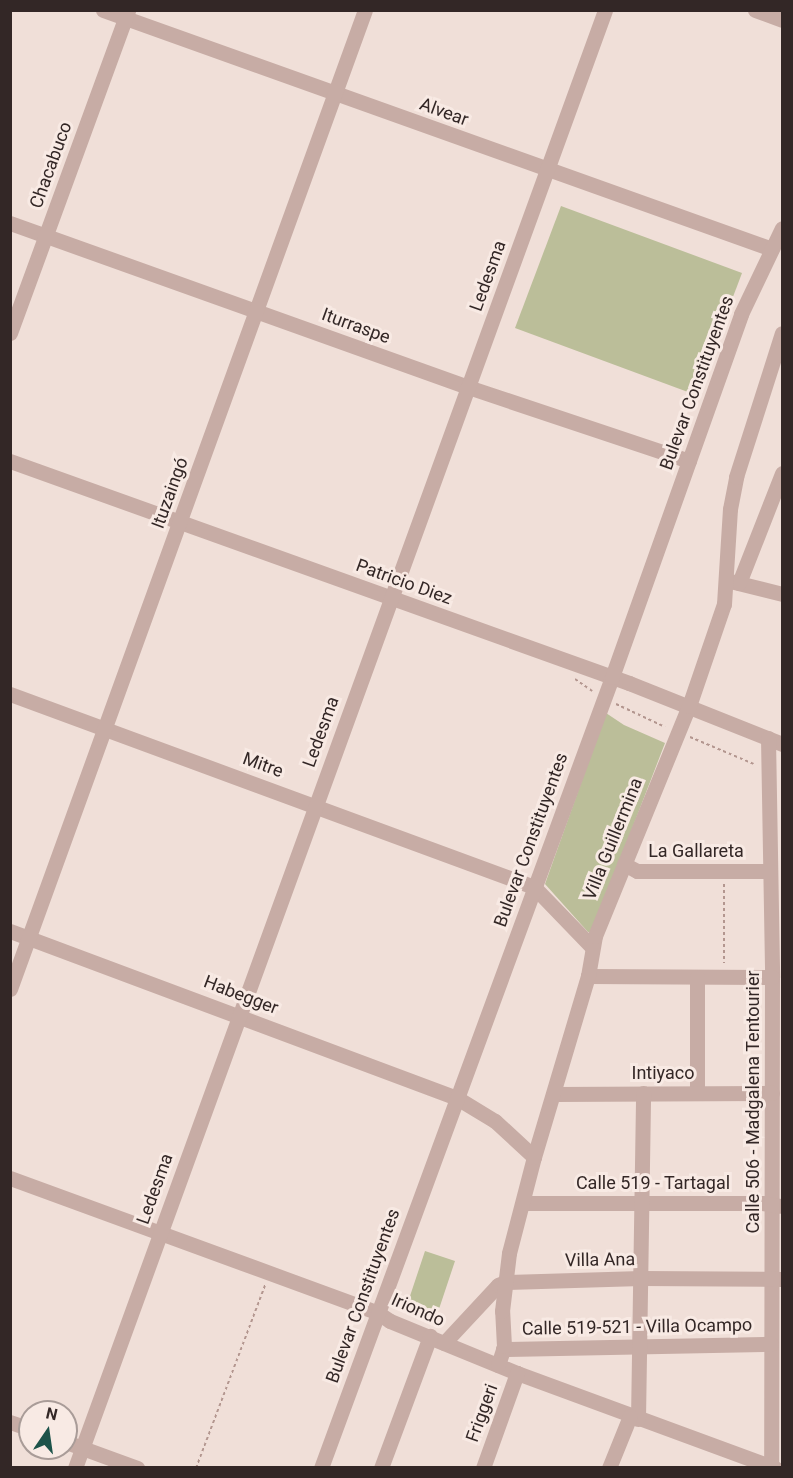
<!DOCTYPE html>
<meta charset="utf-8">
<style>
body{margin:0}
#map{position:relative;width:793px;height:1478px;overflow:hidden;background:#f0dfd8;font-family:Roboto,sans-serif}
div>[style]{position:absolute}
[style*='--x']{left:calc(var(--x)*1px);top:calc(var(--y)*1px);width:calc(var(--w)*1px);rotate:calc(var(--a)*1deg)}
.green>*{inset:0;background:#bbbe99}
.path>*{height:2px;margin-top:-1px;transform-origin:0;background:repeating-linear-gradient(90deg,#b3968f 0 3px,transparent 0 6px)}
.minor>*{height:15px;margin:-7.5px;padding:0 7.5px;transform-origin:7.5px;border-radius:7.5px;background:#c7aca5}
span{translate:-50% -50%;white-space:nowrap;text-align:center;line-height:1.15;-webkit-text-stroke:6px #f8eae4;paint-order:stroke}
.street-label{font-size:18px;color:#332726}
.frame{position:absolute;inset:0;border:12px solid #332726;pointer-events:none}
.north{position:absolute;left:18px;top:1400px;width:60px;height:60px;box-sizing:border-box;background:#f8eae4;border:2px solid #a99c98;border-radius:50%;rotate:13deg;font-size:16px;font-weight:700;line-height:24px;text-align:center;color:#332726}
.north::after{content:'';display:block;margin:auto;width:21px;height:27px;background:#1d534a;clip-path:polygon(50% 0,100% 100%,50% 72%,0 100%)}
</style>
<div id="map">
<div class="green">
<div style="clip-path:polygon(561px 206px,742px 273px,696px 395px,515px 328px)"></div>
<div style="clip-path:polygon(606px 713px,624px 725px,665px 743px,592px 933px,588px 932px,545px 884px)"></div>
<div style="clip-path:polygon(425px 1251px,455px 1261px,438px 1312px,408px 1302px)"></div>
</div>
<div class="path">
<div style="--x:575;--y:679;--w:21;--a:35"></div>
<div style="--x:616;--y:704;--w:54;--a:25.1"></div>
<div style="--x:690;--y:737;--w:69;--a:22.9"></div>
<div style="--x:724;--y:884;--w:79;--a:90"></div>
<div style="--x:196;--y:1468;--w:196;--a:-69.3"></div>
</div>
<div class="minor">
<div style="--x:103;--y:10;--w:710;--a:19.66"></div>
<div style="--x:755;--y:10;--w:29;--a:20"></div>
<div style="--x:10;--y:223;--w:486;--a:19.7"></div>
<div style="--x:468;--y:387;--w:233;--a:18.5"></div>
<div style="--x:10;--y:333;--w:344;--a:-69.9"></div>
<div style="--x:10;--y:461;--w:658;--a:19.73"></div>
<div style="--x:629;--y:683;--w:165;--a:21.7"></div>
<div style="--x:730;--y:581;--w:54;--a:14"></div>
<div style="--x:739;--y:583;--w:118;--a:-68.6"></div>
<div style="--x:10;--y:694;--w:558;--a:20.22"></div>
<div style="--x:534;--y:887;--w:83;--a:46"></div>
<div style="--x:768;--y:738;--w:239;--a:89"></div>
<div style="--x:772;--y:977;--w:489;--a:90.1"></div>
<div style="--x:624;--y:864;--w:15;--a:28"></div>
<div style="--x:637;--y:871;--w:133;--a:0"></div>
<div style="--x:10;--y:931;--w:477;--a:20.5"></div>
<div style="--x:457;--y:1098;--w:44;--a:31.2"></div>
<div style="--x:495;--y:1121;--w:53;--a:42.7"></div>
<div style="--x:588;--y:976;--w:184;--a:0.3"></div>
<div style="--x:697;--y:977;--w:116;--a:90"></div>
<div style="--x:10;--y:989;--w:1041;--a:-70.07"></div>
<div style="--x:554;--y:1094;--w:218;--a:-0.3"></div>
<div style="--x:10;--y:1178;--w:392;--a:20.1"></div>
<div style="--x:378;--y:1313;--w:14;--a:34"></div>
<div style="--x:390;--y:1321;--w:137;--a:22.3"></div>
<div style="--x:517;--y:1373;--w:275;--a:20.2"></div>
<div style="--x:523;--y:1203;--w:239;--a:0"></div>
<div style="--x:762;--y:1203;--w:18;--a:9"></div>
<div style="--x:444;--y:1343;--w:79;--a:-47"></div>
<div style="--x:498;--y:1285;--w:8;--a:-23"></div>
<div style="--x:505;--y:1282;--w:136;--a:-1.7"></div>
<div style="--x:641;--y:1278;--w:141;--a:0.4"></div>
<div style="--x:503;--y:1349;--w:268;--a:-1.1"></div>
<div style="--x:498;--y:1365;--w:20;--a:-72"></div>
<div style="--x:504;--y:1346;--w:35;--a:-93"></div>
<div style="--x:502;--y:1311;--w:58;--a:-83.1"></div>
<div style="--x:509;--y:1253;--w:99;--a:-75.4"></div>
<div style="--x:534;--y:1157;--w:189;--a:-73.4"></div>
<div style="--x:588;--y:976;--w:41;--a:-80.1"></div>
<div style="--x:595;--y:936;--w:248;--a:-67.8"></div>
<div style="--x:689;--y:706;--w:108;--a:-71.1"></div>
<div style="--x:724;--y:604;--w:95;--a:-86.4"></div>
<div style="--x:730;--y:509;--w:33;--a:-79"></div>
<div style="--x:736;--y:477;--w:151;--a:-72.3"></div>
<div style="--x:638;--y:1419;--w:326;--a:-89.1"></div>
<div style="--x:10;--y:1422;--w:21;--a:19"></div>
<div style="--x:66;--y:1442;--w:76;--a:20.1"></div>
<div style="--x:75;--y:1468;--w:1551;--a:-70.02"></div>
<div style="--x:321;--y:1468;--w:843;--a:-69.8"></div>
<div style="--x:612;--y:677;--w:385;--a:-70.4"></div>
<div style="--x:741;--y:314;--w:95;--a:-64.5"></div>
<div style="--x:381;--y:1468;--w:141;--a:-69.6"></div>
<div style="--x:483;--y:1468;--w:101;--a:-70.3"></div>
<div style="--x:609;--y:1468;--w:56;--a:-68"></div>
</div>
<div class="street-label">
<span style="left:444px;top:112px;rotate:20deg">Alvear</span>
<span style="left:51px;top:165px;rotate:-70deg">Chacabuco</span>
<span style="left:488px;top:276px;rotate:-70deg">Ledesma</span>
<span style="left:356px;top:326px;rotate:20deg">Iturraspe</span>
<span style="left:697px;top:383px;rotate:-70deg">Bulevar Constituyentes</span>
<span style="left:170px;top:493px;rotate:-70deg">Ituzaingó</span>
<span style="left:404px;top:582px;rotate:20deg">Patricio Diez</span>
<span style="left:321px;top:732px;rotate:-70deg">Ledesma</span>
<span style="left:263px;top:765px;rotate:20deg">Mitre</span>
<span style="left:613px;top:839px;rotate:-68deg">Villa Guillermina</span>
<span style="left:531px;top:840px;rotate:-70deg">Bulevar Constituyentes</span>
<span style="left:696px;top:851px">La Gallareta</span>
<span style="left:241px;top:995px;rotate:21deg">Habegger</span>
<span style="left:663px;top:1073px">Intiyaco</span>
<span style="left:753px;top:1102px;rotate:-90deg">Calle 506 - Madgalena Tentourier</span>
<span style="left:653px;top:1183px">Calle 519 - Tartagal</span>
<span style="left:155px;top:1189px;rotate:-70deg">Ledesma</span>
<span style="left:600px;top:1260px;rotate:-1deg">Villa Ana</span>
<span style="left:363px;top:1296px;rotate:-70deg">Bulevar Constituyentes</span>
<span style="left:418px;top:1310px;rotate:24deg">Iriondo</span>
<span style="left:637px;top:1327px;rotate:-1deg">Calle 519-521 - Villa Ocampo</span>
<span style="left:482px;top:1413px;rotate:-70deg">Friggeri</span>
</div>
<div class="frame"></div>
<div class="north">N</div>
</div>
